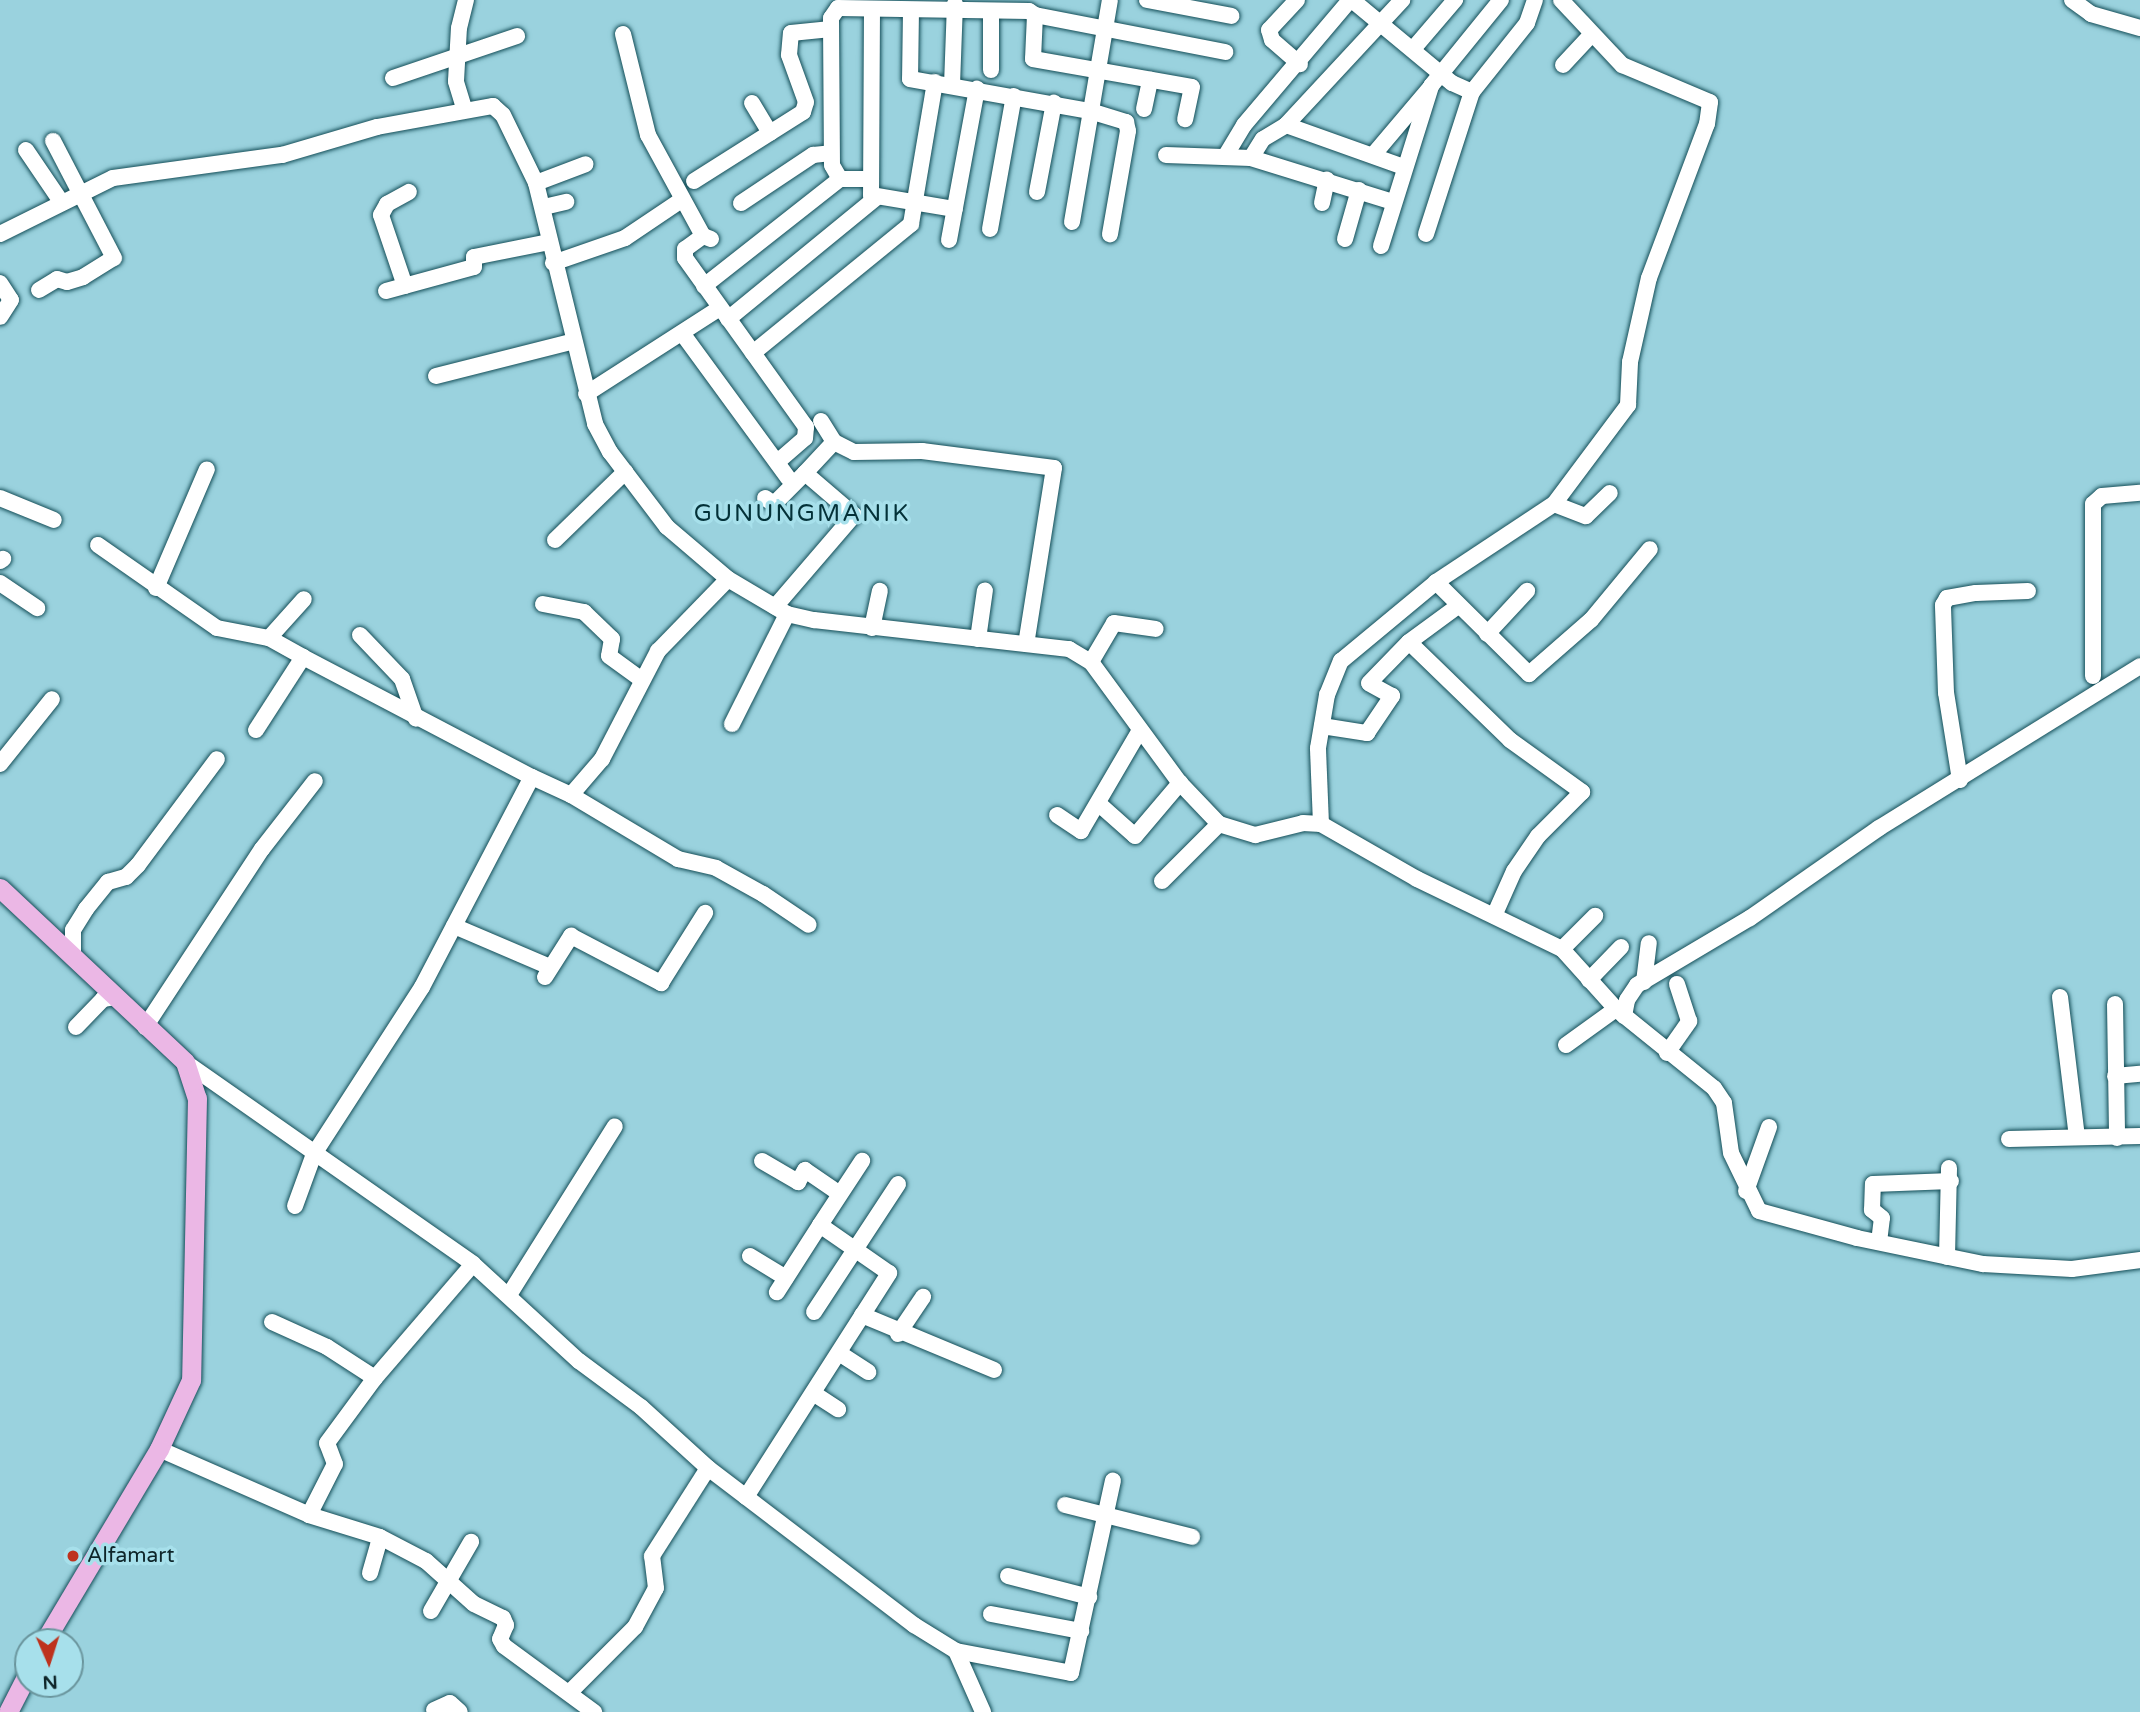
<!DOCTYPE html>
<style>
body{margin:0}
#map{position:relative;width:2140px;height:1712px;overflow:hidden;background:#9ad2de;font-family:"Varela Round",sans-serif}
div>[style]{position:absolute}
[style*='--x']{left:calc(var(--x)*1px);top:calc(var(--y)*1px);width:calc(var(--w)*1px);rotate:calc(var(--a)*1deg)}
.roads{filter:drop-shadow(0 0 2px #144e58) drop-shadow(0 0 2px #144e58)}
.minor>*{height:16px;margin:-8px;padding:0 8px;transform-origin:8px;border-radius:8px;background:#fff}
.major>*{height:19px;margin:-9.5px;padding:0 9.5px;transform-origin:9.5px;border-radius:9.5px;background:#ebb7e5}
.dots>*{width:19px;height:19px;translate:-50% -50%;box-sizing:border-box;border:4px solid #a7e0eb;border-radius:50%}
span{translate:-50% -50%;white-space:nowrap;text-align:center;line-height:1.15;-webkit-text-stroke:7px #a7e0eb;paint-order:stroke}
.poi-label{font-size:21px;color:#0e2529}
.left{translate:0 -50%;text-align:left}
.quarter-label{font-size:24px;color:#033138;letter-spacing:2px}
.north{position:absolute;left:14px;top:1628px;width:70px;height:70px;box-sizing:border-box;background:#a7e0eb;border:2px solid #6a959d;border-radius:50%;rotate:177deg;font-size:19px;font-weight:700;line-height:28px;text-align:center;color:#0e2529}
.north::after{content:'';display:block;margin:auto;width:24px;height:32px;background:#be321d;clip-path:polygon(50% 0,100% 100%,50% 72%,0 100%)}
</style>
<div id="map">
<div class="roads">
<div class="minor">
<div style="--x:1147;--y:0;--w:86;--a:10.7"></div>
<div style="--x:1297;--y:0;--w:41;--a:133"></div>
<div style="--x:1269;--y:30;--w:10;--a:73"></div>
<div style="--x:1272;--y:40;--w:37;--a:41"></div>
<div style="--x:1352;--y:0;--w:130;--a:39.7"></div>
<div style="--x:1452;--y:83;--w:22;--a:24"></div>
<div style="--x:1472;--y:92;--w:88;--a:-51.4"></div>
<div style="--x:1527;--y:23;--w:24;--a:-71"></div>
<div style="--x:2072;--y:0;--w:24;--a:36"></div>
<div style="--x:2091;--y:14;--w:51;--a:15.9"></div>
<div style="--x:872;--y:9;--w:186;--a:90.3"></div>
<div style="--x:871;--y:195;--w:85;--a:9.5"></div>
<div style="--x:911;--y:10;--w:69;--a:90.8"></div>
<div style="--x:910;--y:79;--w:183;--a:10.1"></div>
<div style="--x:1090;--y:111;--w:38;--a:17"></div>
<div style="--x:1126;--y:122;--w:9;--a:77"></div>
<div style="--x:1128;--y:131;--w:105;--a:99.9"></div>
<div style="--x:1035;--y:15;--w:194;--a:11"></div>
<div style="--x:623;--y:34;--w:104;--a:76.1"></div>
<div style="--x:648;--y:135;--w:115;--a:61.4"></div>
<div style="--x:1413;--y:49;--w:65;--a:-49.4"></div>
<div style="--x:1563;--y:65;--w:41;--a:-47"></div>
<div style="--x:991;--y:70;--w:59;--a:-90"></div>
<div style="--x:393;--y:78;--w:131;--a:-18.7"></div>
<div style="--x:952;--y:85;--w:81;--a:-87.9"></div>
<div style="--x:752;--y:103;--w:35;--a:59"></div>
<div style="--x:464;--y:108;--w:28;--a:-107"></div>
<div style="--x:456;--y:81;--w:53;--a:-86.8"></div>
<div style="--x:459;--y:28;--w:29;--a:-76"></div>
<div style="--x:1144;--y:109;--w:30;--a:-78"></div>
<div style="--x:1286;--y:125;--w:125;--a:19.6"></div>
<div style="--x:26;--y:150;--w:64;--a:55.8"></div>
<div style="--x:1374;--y:154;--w:85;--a:-49.8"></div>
<div style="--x:1166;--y:155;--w:85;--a:2"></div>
<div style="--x:1251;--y:158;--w:149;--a:17.2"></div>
<div style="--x:1226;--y:155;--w:35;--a:-59"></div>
<div style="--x:1244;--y:125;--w:164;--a:-49.7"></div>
<div style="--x:1251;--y:158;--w:22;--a:-58"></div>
<div style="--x:1263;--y:139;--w:27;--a:-31"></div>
<div style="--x:1286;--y:125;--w:171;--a:-47.1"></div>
<div style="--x:870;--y:179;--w:30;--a:180"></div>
<div style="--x:840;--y:179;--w:16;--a:-120"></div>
<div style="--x:832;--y:165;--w:147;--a:-90.4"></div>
<div style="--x:831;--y:18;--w:12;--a:-55"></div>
<div style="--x:838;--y:8;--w:191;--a:0.9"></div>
<div style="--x:1029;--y:11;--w:7;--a:34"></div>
<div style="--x:1035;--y:15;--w:44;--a:92.6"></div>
<div style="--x:1033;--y:59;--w:161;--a:10"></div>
<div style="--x:1192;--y:87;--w:33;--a:102"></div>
<div style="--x:694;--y:181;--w:129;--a:-32.3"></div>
<div style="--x:803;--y:112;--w:10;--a:-73"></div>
<div style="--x:806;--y:102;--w:50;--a:-109.9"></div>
<div style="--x:789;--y:55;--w:22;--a:-85"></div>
<div style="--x:791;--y:33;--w:40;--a:-5.7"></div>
<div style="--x:536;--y:183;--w:53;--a:-20.8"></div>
<div style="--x:1037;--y:192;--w:91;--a:-79.2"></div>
<div style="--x:741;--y:203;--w:87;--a:-33.7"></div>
<div style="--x:813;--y:155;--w:18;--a:-6"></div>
<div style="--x:1322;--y:203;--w:24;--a:-78"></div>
<div style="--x:544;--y:207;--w:23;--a:-13"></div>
<div style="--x:1072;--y:222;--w:225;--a:-80.3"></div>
<div style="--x:990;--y:229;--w:135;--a:-79.8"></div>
<div style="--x:0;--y:234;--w:126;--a:-26.4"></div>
<div style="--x:113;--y:178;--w:171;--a:-7.8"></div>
<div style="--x:282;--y:155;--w:99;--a:-16.4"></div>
<div style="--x:377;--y:127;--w:118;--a:-10.3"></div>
<div style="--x:493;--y:106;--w:13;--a:42"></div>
<div style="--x:503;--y:115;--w:76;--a:64.1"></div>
<div style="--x:536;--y:183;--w:248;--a:76.2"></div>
<div style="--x:595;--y:424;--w:32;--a:62"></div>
<div style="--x:610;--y:452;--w:94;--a:52.8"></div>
<div style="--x:667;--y:527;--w:80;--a:40.4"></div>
<div style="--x:728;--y:579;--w:69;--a:30.7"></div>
<div style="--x:787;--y:614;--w:28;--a:13"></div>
<div style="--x:814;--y:620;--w:257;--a:6.5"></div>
<div style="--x:1069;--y:649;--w:26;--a:31"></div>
<div style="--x:1091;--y:662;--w:150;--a:53.7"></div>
<div style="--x:1180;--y:783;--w:57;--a:46.4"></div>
<div style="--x:1219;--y:824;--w:38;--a:17"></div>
<div style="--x:1255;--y:835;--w:49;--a:-14"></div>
<div style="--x:1303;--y:823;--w:18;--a:3"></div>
<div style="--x:1321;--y:824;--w:111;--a:29.8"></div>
<div style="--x:1417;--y:879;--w:161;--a:25.8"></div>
<div style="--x:1562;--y:949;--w:81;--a:48"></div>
<div style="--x:1616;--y:1009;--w:126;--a:38.9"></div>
<div style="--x:1714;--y:1088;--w:18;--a:56"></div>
<div style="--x:1724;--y:1103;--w:50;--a:82"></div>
<div style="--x:1731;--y:1153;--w:64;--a:64.2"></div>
<div style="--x:1759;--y:1211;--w:102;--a:15.4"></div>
<div style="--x:1857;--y:1238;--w:129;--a:11.7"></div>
<div style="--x:1983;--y:1264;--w:89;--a:3.2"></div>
<div style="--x:2072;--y:1269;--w:69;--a:-7.5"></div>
<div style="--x:1426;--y:234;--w:149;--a:-72.1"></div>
<div style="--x:711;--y:239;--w:9;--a:-159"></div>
<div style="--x:703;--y:236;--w:22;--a:144"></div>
<div style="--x:685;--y:249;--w:9;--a:90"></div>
<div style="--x:685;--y:258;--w:208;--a:54.4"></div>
<div style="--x:806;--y:427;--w:11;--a:95"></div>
<div style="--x:805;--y:438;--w:37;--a:139"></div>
<div style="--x:1345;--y:239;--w:51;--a:-74.1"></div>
<div style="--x:949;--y:240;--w:154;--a:-79.5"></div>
<div style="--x:1381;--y:246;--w:168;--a:-72.6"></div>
<div style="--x:1431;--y:86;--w:111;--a:-50.9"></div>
<div style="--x:553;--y:263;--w:76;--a:-19.1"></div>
<div style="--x:625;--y:238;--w:66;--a:-33.9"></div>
<div style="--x:0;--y:283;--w:20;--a:57"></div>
<div style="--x:11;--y:300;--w:20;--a:123"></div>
<div style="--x:405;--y:286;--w:75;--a:-108.7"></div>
<div style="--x:381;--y:215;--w:13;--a:-61"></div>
<div style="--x:387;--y:204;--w:25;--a:-29"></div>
<div style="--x:704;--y:286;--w:173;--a:-38.2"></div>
<div style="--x:39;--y:290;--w:21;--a:-31"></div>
<div style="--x:57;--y:279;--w:10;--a:17"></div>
<div style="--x:67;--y:282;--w:17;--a:-17"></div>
<div style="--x:83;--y:277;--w:36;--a:-32"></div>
<div style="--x:114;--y:258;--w:132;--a:-117.5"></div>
<div style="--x:386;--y:291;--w:91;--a:-15.3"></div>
<div style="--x:474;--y:267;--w:10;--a:-90"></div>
<div style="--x:474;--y:257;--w:76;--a:-11.3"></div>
<div style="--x:728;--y:319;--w:191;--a:-39.3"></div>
<div style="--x:682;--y:333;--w:180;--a:53.8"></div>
<div style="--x:753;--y:353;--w:204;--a:-39.2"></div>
<div style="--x:911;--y:224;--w:144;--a:-80.4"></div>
<div style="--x:436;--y:376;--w:142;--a:-14.2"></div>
<div style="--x:586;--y:394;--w:159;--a:-32.7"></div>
<div style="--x:821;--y:421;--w:25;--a:58"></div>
<div style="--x:834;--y:442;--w:22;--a:27"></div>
<div style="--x:854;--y:452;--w:68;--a:-0.8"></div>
<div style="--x:922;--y:451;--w:133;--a:7.3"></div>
<div style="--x:1054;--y:468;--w:178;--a:99"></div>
<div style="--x:805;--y:473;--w:42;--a:-46.9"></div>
<div style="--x:0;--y:498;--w:58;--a:22.2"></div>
<div style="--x:765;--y:498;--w:11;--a:34"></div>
<div style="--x:774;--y:504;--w:44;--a:-45"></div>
<div style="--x:805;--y:473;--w:65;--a:40.6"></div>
<div style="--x:854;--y:515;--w:121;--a:130.7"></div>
<div style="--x:1554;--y:504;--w:34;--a:21"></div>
<div style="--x:1586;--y:516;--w:33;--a:-44"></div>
<div style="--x:555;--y:540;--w:98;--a:-44.2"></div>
<div style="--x:98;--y:545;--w:145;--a:34.9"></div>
<div style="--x:217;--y:628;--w:53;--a:10.9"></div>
<div style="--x:269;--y:638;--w:39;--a:29"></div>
<div style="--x:0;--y:561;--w:4;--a:-34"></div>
<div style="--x:1436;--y:582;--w:131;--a:44.7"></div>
<div style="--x:1529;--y:674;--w:82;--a:-41.1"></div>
<div style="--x:1591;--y:620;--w:92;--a:-50.3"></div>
<div style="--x:0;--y:583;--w:45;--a:34"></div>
<div style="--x:156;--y:588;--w:129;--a:-66.8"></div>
<div style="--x:543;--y:604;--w:42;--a:11"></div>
<div style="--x:584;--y:612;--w:39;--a:44"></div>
<div style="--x:612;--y:639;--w:17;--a:100"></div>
<div style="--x:609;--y:656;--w:41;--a:36"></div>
<div style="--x:872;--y:628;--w:38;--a:-78"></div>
<div style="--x:1487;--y:634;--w:59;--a:-47.1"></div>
<div style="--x:360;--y:635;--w:61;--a:46.3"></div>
<div style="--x:402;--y:679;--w:42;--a:70.7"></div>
<div style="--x:269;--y:638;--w:52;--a:-48.1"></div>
<div style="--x:978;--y:639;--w:49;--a:-81.9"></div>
<div style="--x:1409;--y:642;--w:141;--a:44.1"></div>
<div style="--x:1510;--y:740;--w:89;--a:35.8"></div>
<div style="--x:1582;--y:792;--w:62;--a:135"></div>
<div style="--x:1538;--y:836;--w:42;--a:124.4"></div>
<div style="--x:1514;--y:871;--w:49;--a:114"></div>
<div style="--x:1091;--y:662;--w:45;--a:-59.5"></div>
<div style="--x:1114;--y:623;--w:42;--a:8.1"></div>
<div style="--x:2093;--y:676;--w:172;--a:-90"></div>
<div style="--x:2093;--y:504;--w:12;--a:-42"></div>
<div style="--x:2102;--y:496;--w:38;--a:-5"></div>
<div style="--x:732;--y:724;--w:123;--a:-63.4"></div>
<div style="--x:1322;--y:726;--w:46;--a:8.8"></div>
<div style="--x:1367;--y:733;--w:45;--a:-56"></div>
<div style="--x:1392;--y:696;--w:26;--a:-151"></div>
<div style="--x:1369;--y:683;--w:57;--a:-45.7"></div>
<div style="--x:1409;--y:642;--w:61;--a:-36.3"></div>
<div style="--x:256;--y:730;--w:87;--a:-57.2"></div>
<div style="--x:303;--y:657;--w:259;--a:27.7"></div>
<div style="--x:0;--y:764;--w:83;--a:-51.3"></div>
<div style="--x:1960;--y:780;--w:88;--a:-99.1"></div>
<div style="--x:1946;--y:693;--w:88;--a:-92"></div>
<div style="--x:1943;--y:605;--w:8;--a:-60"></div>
<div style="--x:1947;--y:598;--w:29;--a:-10"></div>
<div style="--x:1976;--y:593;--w:52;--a:-2.2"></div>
<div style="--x:571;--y:795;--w:125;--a:30.9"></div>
<div style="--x:678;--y:859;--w:39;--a:13"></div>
<div style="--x:716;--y:868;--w:54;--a:29"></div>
<div style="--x:763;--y:894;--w:55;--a:34"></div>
<div style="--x:1099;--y:804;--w:48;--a:41.6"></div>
<div style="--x:1135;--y:836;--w:70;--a:-49.7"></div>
<div style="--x:1057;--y:815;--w:29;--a:34"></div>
<div style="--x:1081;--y:831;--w:117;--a:-59.7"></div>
<div style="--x:1321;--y:824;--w:76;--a:-92.3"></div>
<div style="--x:1318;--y:748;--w:54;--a:-80.4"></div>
<div style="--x:1327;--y:695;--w:37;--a:-68"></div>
<div style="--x:1341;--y:661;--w:124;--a:-39.7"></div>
<div style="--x:1436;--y:582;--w:141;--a:-33.5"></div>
<div style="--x:1554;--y:504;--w:124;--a:-53.2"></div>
<div style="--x:1628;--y:405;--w:43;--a:-87.3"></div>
<div style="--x:1630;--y:362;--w:86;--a:-77.3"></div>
<div style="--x:1649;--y:278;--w:165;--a:-69.4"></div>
<div style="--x:1707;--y:124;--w:22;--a:-82"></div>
<div style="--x:1710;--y:102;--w:95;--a:-157.2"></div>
<div style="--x:1622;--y:65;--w:89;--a:-133.2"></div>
<div style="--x:1162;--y:881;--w:81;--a:-45"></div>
<div style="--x:454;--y:926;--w:104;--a:23.1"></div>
<div style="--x:1562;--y:949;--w:47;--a:-45"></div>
<div style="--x:73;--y:957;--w:27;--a:-90"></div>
<div style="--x:73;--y:930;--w:25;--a:-58"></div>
<div style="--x:86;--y:909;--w:35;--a:-51"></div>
<div style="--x:108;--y:882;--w:19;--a:-16"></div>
<div style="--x:126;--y:877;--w:17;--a:-45"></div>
<div style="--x:138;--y:865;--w:132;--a:-53.3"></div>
<div style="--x:545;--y:977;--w:49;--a:-57.6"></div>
<div style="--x:571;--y:936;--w:102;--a:27.6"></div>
<div style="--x:661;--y:983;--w:83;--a:-57.8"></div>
<div style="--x:1589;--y:980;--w:46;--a:-45.9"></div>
<div style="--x:1644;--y:982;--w:39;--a:-83"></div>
<div style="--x:2060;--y:997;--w:141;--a:83.1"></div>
<div style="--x:2115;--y:1004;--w:134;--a:89.1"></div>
<div style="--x:1624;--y:1016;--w:16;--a:-79"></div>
<div style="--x:1627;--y:1000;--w:18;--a:-56"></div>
<div style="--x:1637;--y:985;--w:131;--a:-30.7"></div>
<div style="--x:1750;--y:918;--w:157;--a:-34.9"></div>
<div style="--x:1879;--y:828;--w:307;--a:-31.8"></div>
<div style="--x:76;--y:1027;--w:39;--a:-46"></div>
<div style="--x:103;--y:999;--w:13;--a:-9"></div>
<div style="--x:145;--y:1027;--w:213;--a:-56.7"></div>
<div style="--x:262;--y:849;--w:86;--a:-52.1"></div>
<div style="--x:1566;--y:1045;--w:62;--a:-35.8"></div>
<div style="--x:1667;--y:1053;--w:39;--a:-55"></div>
<div style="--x:1689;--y:1021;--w:39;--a:-108"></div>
<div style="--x:185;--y:1062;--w:352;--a:35"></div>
<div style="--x:473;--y:1264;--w:144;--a:42.5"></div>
<div style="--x:579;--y:1361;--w:77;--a:36.6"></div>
<div style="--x:641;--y:1407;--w:91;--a:42.3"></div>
<div style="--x:708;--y:1468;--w:259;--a:37.3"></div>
<div style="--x:914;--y:1625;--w:49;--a:31.8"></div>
<div style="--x:956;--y:1651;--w:67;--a:66.1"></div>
<div style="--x:2115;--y:1076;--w:25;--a:-5"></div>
<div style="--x:2009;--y:1139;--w:131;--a:-1.3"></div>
<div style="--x:762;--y:1161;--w:42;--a:30.3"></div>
<div style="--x:798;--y:1182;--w:14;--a:-60"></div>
<div style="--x:805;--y:1170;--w:42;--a:34.4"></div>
<div style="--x:1746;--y:1191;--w:68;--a:-70.2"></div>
<div style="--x:295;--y:1206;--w:55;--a:-69.9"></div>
<div style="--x:314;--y:1154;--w:199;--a:-57.1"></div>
<div style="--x:422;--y:987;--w:237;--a:-62.4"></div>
<div style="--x:532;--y:777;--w:43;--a:24.8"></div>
<div style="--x:571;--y:795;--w:48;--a:-49.3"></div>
<div style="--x:602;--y:759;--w:122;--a:-62.6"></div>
<div style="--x:658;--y:651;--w:100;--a:-45.8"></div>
<div style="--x:820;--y:1225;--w:77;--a:-56.7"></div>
<div style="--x:1879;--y:1242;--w:24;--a:-83"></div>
<div style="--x:1882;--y:1218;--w:13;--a:-141"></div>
<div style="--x:1872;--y:1210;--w:26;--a:-88"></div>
<div style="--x:1873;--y:1184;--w:78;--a:-2.2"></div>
<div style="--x:750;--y:1256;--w:42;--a:31.4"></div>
<div style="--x:1947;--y:1257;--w:89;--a:-88.7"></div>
<div style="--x:509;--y:1295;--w:199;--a:-57.9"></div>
<div style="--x:814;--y:1312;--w:153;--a:-56.7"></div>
<div style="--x:862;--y:1315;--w:143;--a:22.6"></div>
<div style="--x:272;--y:1322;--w:60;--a:24.4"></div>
<div style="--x:327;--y:1347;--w:57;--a:32.9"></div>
<div style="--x:898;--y:1334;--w:45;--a:-56"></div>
<div style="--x:839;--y:1353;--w:35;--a:33"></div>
<div style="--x:813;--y:1393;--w:30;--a:33"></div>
<div style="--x:159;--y:1449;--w:164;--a:23.7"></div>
<div style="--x:309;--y:1515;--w:74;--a:17.2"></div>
<div style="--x:380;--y:1537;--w:52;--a:27.6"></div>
<div style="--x:426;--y:1561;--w:64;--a:41.9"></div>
<div style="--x:474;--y:1604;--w:32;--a:26"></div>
<div style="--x:503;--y:1618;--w:8;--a:67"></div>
<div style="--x:506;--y:1625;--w:15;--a:113"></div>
<div style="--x:500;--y:1639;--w:8;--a:60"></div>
<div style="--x:504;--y:1646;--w:112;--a:36.3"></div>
<div style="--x:746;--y:1497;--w:266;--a:-57.4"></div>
<div style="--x:889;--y:1273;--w:84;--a:-145.2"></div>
<div style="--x:820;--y:1225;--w:80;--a:122.7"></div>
<div style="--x:1065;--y:1505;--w:131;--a:14.1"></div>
<div style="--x:309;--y:1515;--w:57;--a:-63"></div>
<div style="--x:335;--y:1464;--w:22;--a:-111"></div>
<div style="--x:327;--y:1443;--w:81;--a:-53.6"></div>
<div style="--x:375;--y:1378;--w:150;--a:-49.3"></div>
<div style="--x:370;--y:1573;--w:37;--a:-74"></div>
<div style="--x:1008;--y:1576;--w:84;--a:14.5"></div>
<div style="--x:431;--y:1611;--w:80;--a:-59.9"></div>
<div style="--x:991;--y:1614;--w:92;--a:10.7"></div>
<div style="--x:956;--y:1651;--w:117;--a:10.8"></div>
<div style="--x:1071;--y:1673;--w:197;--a:-77.7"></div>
<div style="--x:570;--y:1692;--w:92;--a:-45"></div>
<div style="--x:635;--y:1627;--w:44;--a:-61.7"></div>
<div style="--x:656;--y:1588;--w:32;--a:-97"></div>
<div style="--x:652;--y:1556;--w:104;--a:-57.5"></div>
<div style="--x:434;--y:1710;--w:17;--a:-24"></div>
<div style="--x:450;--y:1703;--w:13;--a:42"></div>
</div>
<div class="major">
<div style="--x:0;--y:888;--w:254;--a:43.2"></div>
<div style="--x:185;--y:1062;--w:38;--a:72"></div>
<div style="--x:197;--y:1098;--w:282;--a:91.2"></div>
<div style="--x:191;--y:1380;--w:76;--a:114.9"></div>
<div style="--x:159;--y:1449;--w:225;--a:120.8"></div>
<div style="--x:8;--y:1712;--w:44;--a:-62.9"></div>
</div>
</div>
<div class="dots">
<div style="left:73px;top:1556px;background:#be321d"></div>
</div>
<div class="poi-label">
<span class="left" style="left:87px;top:1556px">Alfamart</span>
</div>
<div class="quarter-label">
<span style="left:802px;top:514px">GUNUNGMANIK</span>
</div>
<div class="north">N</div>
</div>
